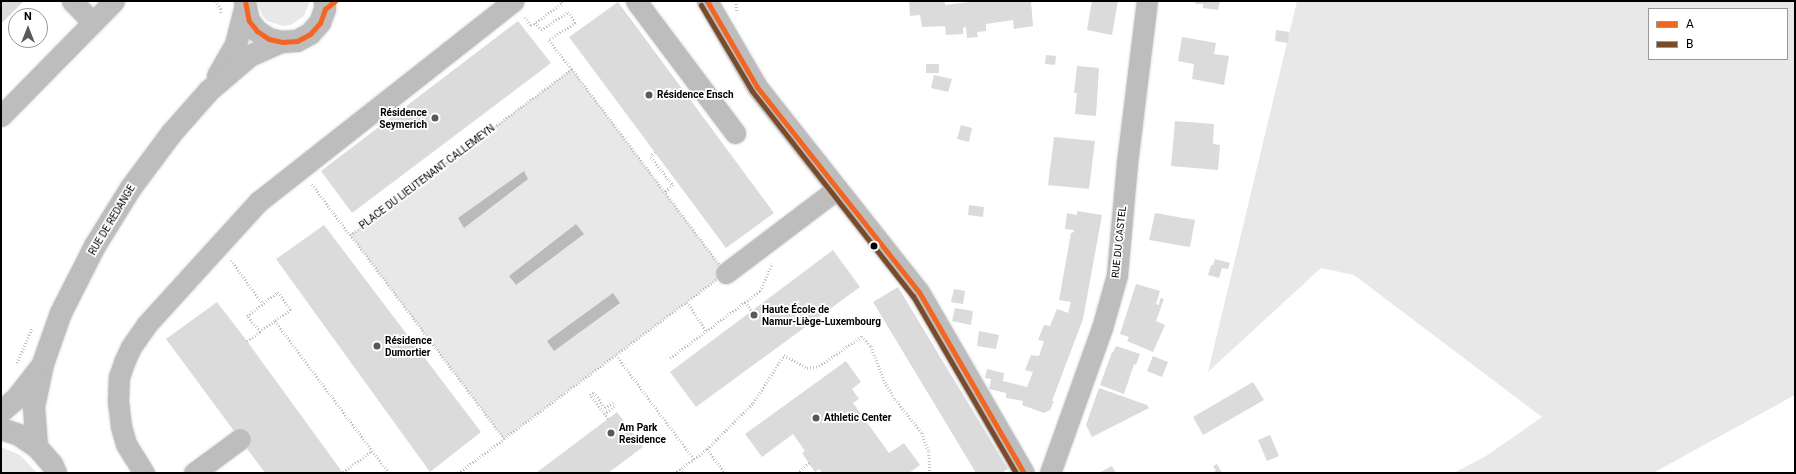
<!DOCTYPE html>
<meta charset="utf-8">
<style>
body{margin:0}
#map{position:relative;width:1796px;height:474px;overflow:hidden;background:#fff;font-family:Roboto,sans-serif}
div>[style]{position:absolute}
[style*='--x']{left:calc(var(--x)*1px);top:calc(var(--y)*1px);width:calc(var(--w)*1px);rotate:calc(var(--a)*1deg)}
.green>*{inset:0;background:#e8e8e8}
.water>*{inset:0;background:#bababa}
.building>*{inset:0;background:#dbdbdb}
.path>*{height:2.5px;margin-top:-1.25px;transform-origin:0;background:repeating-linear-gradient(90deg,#c2c2c2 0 1px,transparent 0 3px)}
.roads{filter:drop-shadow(0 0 1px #dbdbdb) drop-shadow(0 0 1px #dbdbdb)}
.minor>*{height:21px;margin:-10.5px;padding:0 10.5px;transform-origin:10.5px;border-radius:10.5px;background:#bdbdbd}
.major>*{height:22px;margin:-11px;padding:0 11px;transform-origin:11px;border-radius:11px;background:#bdbdbd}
.bus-1>*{height:5px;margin:-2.5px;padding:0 2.5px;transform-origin:2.5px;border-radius:2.5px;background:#f26522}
.bus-2>*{height:5px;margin:-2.5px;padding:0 2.5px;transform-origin:2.5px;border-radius:2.5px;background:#7a4b2a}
.dots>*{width:11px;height:11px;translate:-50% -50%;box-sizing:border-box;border:2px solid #fff;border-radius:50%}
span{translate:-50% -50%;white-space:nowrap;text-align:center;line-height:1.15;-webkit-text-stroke:3.5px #fff;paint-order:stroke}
.poi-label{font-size:10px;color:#000;font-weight:700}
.left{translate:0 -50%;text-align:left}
.right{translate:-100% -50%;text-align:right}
.street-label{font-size:10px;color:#000}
.frame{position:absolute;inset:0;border:2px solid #000;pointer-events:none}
.legend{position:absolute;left:1648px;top:8px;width:140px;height:52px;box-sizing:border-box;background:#fff;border:1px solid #999;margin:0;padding:5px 7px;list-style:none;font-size:12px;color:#000}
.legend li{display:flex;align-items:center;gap:8px;height:20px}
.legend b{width:20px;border:1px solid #999}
.north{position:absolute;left:8px;top:8px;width:40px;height:40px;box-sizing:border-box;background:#fff;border:1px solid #999;border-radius:50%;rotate:0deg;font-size:11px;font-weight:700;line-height:16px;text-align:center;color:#000}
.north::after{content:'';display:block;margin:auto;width:14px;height:18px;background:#595959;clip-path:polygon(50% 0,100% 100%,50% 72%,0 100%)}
</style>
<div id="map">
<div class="green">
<div style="clip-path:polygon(257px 1px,310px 1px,304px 16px,291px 25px,283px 26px,267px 21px,262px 15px)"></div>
<div style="clip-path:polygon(evenodd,1297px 1px,1795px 1px,1795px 395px,1653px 473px,1454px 473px,1486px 456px,1542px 417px,1354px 275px,1321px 268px,1208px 372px,1297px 1px,1649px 9px,1787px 9px,1787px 59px,1649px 59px,1649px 9px)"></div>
<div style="clip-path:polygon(572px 69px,726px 273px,504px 439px,350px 235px)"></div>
<div style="clip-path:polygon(1px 447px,20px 455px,37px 473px,1px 473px)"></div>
</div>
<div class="water">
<div style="clip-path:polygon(524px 171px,528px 179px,464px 228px,458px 218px)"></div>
<div style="clip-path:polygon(576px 224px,584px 234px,516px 285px,509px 276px)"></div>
<div style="clip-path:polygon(613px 293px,620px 303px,554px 351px,547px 341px)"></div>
</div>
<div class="building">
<div style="clip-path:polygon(1px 1px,24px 1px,1px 24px)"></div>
<div style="clip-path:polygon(909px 1px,945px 1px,945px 5px,978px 1px,1031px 1px,1033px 26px,1014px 29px,1013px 20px,986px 24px,986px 31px,977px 32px,978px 37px,967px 38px,966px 27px,963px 28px,963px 34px,946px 35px,945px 26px,922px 27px,920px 15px,910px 16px)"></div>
<div style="clip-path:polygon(1092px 1px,1118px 1px,1112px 35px,1087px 30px)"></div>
<div style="clip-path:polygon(1196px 1px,1220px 1px,1218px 10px,1203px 8px,1203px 4px,1195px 4px)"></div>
<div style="clip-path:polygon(618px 2px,774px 213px,726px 248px,569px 37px)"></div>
<div style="clip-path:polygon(518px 21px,551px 63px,352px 213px,321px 171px)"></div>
<div style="clip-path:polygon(1276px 30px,1289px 32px,1288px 43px,1275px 41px)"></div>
<div style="clip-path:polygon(1182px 37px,1216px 43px,1214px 54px,1229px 56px,1224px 85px,1192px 79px,1194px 64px,1178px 61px)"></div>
<div style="clip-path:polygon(1046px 55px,1056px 56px,1055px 65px,1045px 64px)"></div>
<div style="clip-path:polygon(926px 64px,939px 64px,939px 73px,926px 73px)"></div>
<div style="clip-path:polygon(1077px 66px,1099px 68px,1096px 116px,1075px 114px,1077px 93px,1074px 93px)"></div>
<div style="clip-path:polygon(934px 75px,952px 79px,948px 92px,931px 88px)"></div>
<div style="clip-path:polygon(1175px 121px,1214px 124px,1213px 144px,1220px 145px,1218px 170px,1171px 166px)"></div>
<div style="clip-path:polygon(961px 125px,972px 128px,969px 142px,957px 139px)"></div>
<div style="clip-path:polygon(1054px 137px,1095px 141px,1089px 189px,1048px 185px)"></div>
<div style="clip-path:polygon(969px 205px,984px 207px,983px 217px,968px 215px)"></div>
<div style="clip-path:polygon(1077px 211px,1102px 215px,1083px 319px,1052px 401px,1054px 401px,1050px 410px,1044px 413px,1022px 405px,1023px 401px,1006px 398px,1006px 393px,989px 389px,991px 379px,985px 378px,987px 369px,1004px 373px,1003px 381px,1027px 387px,1033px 372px,1025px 370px,1031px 355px,1039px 356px,1044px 341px,1038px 340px,1044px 325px,1050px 326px,1057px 309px,1068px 313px,1071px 302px,1059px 300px,1071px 233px,1074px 232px,1074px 230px,1065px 229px,1067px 213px,1077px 215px)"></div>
<div style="clip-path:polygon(1155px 213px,1195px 220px,1190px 247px,1149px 240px)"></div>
<div style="clip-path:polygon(324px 225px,481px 432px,430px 472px,276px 259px)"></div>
<div style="clip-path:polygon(833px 250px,860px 287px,696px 407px,670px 372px)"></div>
<div style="clip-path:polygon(1215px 259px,1230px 263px,1228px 269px,1222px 268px,1219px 278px,1208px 275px,1211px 265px,1213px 265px)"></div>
<div style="clip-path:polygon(1136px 284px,1160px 291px,1156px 304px,1159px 305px,1160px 298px,1164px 299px,1156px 321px,1165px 325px,1153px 352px,1127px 341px,1129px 337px,1120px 334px)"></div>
<div style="clip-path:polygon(898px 287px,1008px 469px,1004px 471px,1005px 473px,976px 473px,873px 302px)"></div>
<div style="clip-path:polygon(954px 289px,965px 291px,963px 304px,951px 302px)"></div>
<div style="clip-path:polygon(217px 302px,247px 341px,343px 473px,265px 473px,166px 339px)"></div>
<div style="clip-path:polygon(955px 308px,973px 311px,971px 325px,952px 321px)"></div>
<div style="clip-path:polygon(979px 331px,999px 335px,996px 349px,977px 346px)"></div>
<div style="clip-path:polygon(1116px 346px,1140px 354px,1136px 365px,1134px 364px,1124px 394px,1100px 385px,1112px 352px,1113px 352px)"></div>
<div style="clip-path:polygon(1153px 356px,1168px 362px,1162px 377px,1147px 371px)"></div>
<div style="clip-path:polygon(846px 361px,861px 382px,852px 389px,859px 399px,853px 403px,889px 453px,904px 443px,920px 465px,909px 473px,822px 473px,819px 469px,815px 472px,802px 453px,805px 451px,793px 434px,762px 457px,745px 434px)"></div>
<div style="clip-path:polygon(1253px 382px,1264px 400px,1203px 435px,1193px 417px)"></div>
<div style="clip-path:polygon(1099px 388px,1147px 405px,1149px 408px,1092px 437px,1086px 425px)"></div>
<div style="clip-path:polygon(617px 412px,643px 447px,608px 473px,536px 473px)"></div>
<div style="clip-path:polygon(1270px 435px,1279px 456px,1267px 461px,1258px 440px)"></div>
<div style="clip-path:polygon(1217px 464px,1222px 473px,1211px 473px,1216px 471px,1213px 466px)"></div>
<div style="clip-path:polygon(1112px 466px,1116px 473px,1099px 473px)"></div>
</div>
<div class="path">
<div style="--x:215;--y:1;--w:10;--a:53"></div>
<div style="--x:221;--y:9;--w:4;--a:90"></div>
<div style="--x:736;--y:1;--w:11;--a:85"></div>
<div style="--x:525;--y:17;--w:11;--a:56"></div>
<div style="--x:531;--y:26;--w:6;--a:-39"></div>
<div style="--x:536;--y:22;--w:9;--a:58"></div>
<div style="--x:541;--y:30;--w:32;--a:-34"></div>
<div style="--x:568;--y:12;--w:14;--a:54"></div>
<div style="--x:576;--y:23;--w:32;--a:148"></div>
<div style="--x:549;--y:40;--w:37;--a:52"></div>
<div style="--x:536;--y:22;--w:32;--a:-36"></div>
<div style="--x:562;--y:3;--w:3;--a:-135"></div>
<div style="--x:572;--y:69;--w:256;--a:53"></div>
<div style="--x:726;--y:273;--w:277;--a:143.2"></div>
<div style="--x:504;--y:439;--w:256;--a:-127"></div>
<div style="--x:350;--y:235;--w:277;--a:-36.8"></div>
<div style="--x:655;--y:152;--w:6;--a:129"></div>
<div style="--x:651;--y:157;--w:36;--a:52"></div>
<div style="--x:673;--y:185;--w:11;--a:139"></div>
<div style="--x:312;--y:184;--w:64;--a:53.3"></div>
<div style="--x:231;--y:260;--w:54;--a:54"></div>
<div style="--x:687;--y:302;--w:34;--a:56"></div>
<div style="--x:745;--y:302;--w:11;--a:52"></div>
<div style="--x:275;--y:321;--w:19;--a:144"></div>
<div style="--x:260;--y:332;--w:21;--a:-129"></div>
<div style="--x:247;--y:316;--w:39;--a:-38"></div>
<div style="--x:278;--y:292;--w:22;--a:54"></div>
<div style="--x:291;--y:310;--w:19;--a:145"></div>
<div style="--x:275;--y:321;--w:190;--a:53.1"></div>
<div style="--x:247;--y:341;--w:16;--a:-35"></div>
<div style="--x:616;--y:355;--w:130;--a:53.1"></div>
<div style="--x:694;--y:459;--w:16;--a:-38"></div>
<div style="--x:707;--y:449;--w:65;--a:-45"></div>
<div style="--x:753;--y:403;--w:57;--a:-57.1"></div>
<div style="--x:784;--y:355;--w:26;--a:29"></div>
<div style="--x:807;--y:368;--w:12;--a:-9"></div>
<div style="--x:819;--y:366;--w:52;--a:-34.9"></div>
<div style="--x:862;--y:336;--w:13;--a:48"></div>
<div style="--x:871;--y:346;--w:39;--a:69"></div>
<div style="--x:885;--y:382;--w:20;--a:60"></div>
<div style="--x:895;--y:399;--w:43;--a:51.5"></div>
<div style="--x:922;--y:433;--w:20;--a:70"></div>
<div style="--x:929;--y:452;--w:21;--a:87"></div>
<div style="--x:670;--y:358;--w:112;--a:-36.7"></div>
<div style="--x:760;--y:291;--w:30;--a:-66"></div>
<div style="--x:17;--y:363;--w:39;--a:-67"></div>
<div style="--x:604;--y:414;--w:15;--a:-37"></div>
<div style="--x:608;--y:419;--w:30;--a:-127"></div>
<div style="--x:590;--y:395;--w:5;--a:-37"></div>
<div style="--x:594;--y:392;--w:19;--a:55"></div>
<div style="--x:605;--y:408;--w:10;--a:-37"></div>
<div style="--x:707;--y:449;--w:30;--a:53"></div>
<div style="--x:680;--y:469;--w:5;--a:53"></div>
<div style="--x:343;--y:472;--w:36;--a:-36"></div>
<div style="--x:458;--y:473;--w:57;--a:-36.5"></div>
<div style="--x:674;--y:473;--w:24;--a:-35"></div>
<div style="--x:797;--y:473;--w:16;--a:-40"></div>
</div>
<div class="roads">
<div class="minor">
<div style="--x:72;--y:1;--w:30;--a:46"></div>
<div style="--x:636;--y:1;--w:165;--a:53.1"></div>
<div style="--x:707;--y:1;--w:99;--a:59.8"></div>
<div style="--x:757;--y:87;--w:261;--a:51.7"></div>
<div style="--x:919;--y:292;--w:209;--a:59.9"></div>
<div style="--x:1;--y:116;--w:161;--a:-45.5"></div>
<div style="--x:726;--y:273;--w:139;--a:-37.1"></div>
<div style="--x:144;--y:473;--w:34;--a:-122"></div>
<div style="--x:126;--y:444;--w:19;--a:-106"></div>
<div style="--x:121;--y:426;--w:25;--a:-97"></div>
<div style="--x:118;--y:401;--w:24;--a:-88"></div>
<div style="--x:119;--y:377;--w:18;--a:-71"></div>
<div style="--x:125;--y:360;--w:14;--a:-65"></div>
<div style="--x:131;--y:347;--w:28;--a:-55"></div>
<div style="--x:147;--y:324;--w:165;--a:-47.7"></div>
<div style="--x:258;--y:202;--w:325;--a:-38.2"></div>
<div style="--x:194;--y:473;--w:57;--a:-36.5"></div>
<div style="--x:1050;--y:473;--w:154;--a:-70.3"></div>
<div style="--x:1102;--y:328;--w:55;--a:-74.2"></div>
<div style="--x:1117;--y:275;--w:112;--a:-84.9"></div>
<div style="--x:1127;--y:163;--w:163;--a:-83"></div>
</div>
<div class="major">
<div style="--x:245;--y:1;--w:20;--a:79"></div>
<div style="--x:249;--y:21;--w:13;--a:51"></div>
<div style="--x:257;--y:31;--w:14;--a:34"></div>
<div style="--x:269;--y:39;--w:13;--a:13"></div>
<div style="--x:282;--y:42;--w:15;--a:-4"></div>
<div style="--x:297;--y:41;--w:15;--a:-28"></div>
<div style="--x:310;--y:34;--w:15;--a:-48"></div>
<div style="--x:320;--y:23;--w:15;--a:-70"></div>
<div style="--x:325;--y:9;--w:8;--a:-90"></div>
<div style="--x:218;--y:76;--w:36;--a:-60"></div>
<div style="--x:236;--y:45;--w:38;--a:-76"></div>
<div style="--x:1;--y:412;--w:21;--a:-41"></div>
<div style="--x:17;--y:398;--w:37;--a:-52"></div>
<div style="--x:1;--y:429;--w:19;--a:18"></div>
<div style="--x:19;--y:435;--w:22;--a:34"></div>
<div style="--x:37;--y:447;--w:23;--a:49"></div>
<div style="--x:52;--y:464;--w:10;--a:66"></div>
<div style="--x:37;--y:447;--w:40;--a:-94.3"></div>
<div style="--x:34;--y:407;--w:44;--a:-78.2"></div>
<div style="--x:43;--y:364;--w:54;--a:-70.6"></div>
<div style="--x:61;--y:313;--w:75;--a:-63.1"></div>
<div style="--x:95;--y:246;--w:68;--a:-58.2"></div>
<div style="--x:131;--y:188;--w:69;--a:-53.3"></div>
<div style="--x:172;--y:133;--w:56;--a:-48.6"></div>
<div style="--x:209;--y:91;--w:54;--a:-40.5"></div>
<div style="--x:250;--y:56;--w:35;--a:-24"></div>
</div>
</div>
<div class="bus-1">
<div style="--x:245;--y:1;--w:20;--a:79"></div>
<div style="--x:249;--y:21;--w:13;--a:51"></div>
<div style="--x:257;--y:31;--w:14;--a:34"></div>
<div style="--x:269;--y:39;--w:13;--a:13"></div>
<div style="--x:282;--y:42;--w:15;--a:-4"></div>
<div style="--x:297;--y:41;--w:15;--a:-28"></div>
<div style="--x:310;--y:34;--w:15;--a:-48"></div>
<div style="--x:320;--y:23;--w:15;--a:-70"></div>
<div style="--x:325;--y:9;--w:13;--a:-39"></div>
<div style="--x:707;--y:1;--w:99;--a:59.8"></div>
<div style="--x:757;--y:87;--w:261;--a:51.7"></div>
<div style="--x:919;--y:292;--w:209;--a:59.9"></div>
</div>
<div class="bus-2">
<div style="--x:701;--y:5;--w:100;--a:59.3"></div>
<div style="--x:752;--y:91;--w:261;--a:51.9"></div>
<div style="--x:913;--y:296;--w:205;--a:59.8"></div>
</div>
<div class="dots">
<div style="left:649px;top:95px;background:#595959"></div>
<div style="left:435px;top:118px;background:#595959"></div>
<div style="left:874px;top:246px;background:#000"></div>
<div style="left:754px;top:315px;background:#595959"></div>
<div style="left:377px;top:346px;background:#595959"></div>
<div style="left:816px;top:418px;background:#595959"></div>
<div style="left:611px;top:433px;background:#595959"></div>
</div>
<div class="poi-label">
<span class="left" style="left:657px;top:95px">Résidence Ensch</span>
<span class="right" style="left:427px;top:118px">Résidence<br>Seymerich</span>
<span class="left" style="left:762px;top:315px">Haute École de<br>Namur-Liège-Luxembourg</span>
<span class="left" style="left:385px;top:346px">Résidence<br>Dumortier</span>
<span class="left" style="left:824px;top:418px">Athletic Center</span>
<span class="left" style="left:619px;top:433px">Am Park<br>Residence</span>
</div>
<div class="street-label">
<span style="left:427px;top:177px;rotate:-37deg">PLACE DU LIEUTENANT CALLEMEYN</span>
<span style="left:112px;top:220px;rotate:-59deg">RUE DE REDANGE</span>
<span style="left:1119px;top:242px;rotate:-84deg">RUE DU CASTEL</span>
</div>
<div class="frame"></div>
<ul class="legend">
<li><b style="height:5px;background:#f26522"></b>A</li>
<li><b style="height:5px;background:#7a4b2a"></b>B</li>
</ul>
<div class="north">N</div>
</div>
